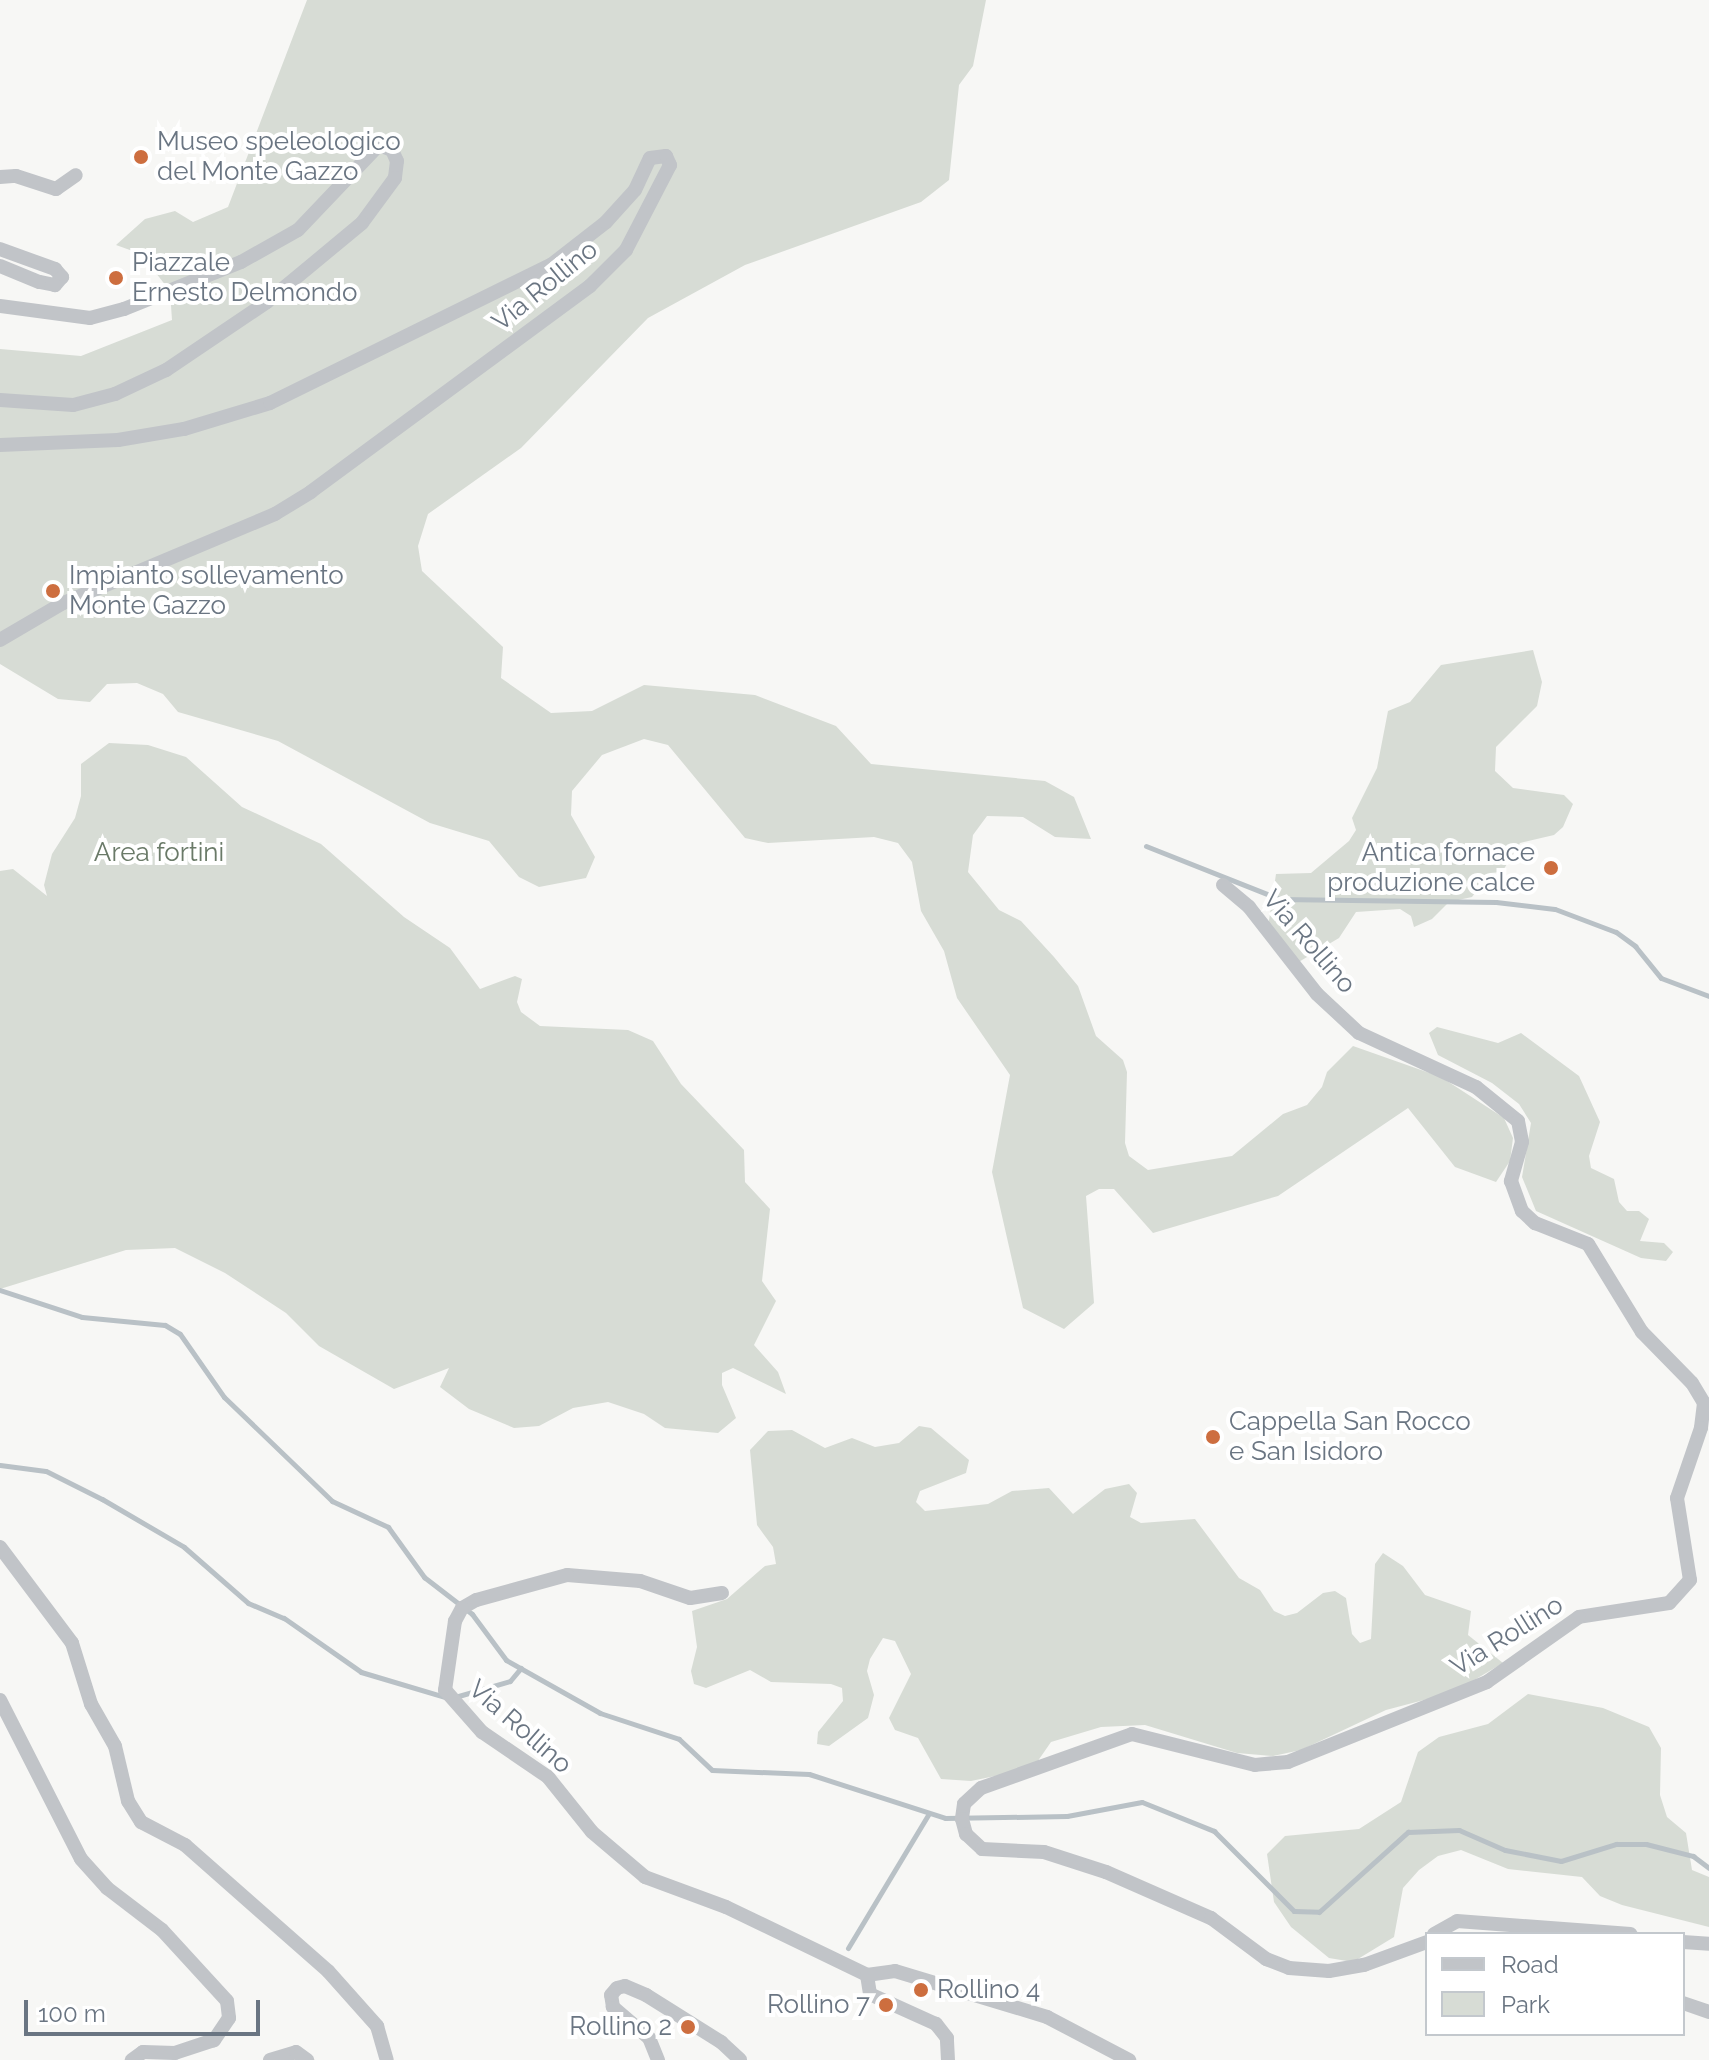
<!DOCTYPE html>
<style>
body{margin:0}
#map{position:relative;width:1709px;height:2060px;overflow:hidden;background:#f7f7f5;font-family:Raleway,sans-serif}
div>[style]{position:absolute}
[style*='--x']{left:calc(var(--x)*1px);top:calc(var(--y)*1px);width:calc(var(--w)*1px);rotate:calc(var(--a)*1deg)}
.green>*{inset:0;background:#d7dcd5}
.stream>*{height:5px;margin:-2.5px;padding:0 2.5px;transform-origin:2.5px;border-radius:2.5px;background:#b9c1c6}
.minor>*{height:14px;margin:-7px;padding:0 7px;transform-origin:7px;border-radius:7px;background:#c1c4c8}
.dots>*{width:22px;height:22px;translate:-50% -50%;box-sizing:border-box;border:4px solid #fff;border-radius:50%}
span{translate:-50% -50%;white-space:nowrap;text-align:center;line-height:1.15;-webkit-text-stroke:8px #fff;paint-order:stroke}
.poi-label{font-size:26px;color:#6a7582}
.left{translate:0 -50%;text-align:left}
.right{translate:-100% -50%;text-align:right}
.street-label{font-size:26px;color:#6a7582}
.park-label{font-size:26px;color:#6a7a68}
.legend{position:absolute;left:1425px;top:1932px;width:260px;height:104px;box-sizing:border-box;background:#fff;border:2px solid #c3c8cd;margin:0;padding:10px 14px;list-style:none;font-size:24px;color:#6a7582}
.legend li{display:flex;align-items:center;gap:16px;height:40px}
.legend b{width:40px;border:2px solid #c3c8cd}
.scale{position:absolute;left:24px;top:2000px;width:236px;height:36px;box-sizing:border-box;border:4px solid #6a7582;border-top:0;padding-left:10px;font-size:24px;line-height:28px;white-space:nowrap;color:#6a7582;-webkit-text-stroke:6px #fff;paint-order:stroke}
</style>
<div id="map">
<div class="green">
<div style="clip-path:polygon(307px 0,986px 0,973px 66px,959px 85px,949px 180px,921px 202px,745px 265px,648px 318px,521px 448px,428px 514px,418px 546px,422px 571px,503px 647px,501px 678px,551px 713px,592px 711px,644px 685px,755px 695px,836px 726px,871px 764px,1045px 781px,1074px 797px,1091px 839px,1055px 837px,1023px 817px,987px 816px,973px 835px,968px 872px,999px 910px,1021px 921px,1054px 957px,1078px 986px,1096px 1036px,1123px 1060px,1127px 1072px,1125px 1143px,1129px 1156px,1148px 1170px,1232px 1156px,1283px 1114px,1307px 1105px,1322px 1087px,1327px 1072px,1353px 1046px,1441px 1077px,1504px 1118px,1513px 1138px,1510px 1161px,1496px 1182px,1455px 1167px,1408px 1108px,1278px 1196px,1153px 1233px,1114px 1189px,1099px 1189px,1086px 1196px,1094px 1303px,1064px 1329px,1023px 1308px,992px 1172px,1010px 1075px,957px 998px,944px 951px,921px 911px,912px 862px,898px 843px,874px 837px,768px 843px,745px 838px,668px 745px,644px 739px,602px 755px,572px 791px,571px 815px,595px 857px,586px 878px,539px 887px,519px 877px,489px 841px,430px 823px,278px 741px,178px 712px,163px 694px,137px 683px,107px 684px,90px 702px,58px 699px,0 664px,0 349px,81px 356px,172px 320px,170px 291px,141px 254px,116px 245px,145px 219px,175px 211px,193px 222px,228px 207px)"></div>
<div style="clip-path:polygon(1533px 650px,1542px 682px,1537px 706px,1496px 747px,1495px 771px,1513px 788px,1564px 795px,1573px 804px,1563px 827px,1554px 835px,1520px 843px,1502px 872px,1490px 873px,1472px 897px,1449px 902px,1432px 919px,1414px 927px,1411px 916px,1400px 909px,1356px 912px,1339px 938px,1297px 963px,1268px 927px,1276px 874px,1311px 873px,1349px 841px,1356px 830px,1352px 818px,1377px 768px,1388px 711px,1410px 702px,1441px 665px)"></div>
<div style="clip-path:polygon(109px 743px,148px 745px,186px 757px,242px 807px,321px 844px,404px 917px,450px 948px,480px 989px,515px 976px,522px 979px,517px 1002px,521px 1012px,540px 1026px,628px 1030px,653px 1041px,681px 1084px,744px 1150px,745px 1182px,770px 1209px,762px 1281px,776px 1301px,754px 1345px,778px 1372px,786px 1394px,733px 1368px,722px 1373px,722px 1385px,736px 1418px,718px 1433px,665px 1428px,644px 1414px,608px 1402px,573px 1408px,539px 1426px,514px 1428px,469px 1409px,440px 1387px,449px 1368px,394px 1389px,319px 1346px,286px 1313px,225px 1273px,175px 1248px,126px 1250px,0 1289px,0 871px,13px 869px,47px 896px,44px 885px,52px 854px,75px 818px,81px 796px,81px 764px)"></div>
<div style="clip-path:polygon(1437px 1027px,1498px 1043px,1521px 1033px,1579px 1076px,1600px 1122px,1589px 1156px,1591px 1168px,1614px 1179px,1619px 1202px,1627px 1211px,1639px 1211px,1649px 1219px,1640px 1241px,1664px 1243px,1673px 1252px,1666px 1261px,1641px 1258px,1536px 1211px,1522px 1177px,1531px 1123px,1519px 1104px,1492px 1083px,1438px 1055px,1429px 1033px)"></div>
<div style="clip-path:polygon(919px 1426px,931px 1428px,969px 1460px,966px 1473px,920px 1491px,916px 1502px,925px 1511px,988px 1504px,1012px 1491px,1049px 1488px,1073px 1514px,1105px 1489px,1129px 1484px,1137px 1493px,1130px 1517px,1141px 1523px,1195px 1519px,1239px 1578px,1260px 1590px,1274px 1611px,1285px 1616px,1297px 1613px,1323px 1593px,1335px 1591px,1346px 1598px,1352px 1634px,1360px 1643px,1371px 1639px,1375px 1564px,1383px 1553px,1403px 1566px,1425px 1595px,1471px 1611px,1468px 1635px,1503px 1663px,1454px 1692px,1386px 1710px,1301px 1750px,1273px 1756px,1237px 1753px,1145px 1725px,1101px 1727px,1051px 1742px,1033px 1768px,971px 1781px,941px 1779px,918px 1738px,895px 1730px,889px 1718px,911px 1674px,895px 1641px,883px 1638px,870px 1659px,867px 1671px,874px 1695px,868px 1718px,829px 1746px,817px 1744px,818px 1732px,843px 1701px,842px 1688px,831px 1684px,771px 1682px,750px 1670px,706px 1688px,694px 1684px,691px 1671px,697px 1647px,692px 1611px,727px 1599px,765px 1566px,776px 1564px,773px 1547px,757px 1525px,750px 1450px,768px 1431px,792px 1430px,825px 1448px,852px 1438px,875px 1447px,899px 1443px)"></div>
<div style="clip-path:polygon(1528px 1694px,1603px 1708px,1649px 1727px,1661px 1748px,1660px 1795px,1667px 1817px,1686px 1833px,1692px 1870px,1709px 1877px,1709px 1927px,1622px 1905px,1600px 1896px,1582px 1877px,1508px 1869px,1461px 1850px,1438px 1856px,1419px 1870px,1403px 1888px,1394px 1937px,1353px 1962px,1329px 1958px,1291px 1927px,1274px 1902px,1267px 1854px,1285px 1836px,1359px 1829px,1401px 1802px,1418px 1752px,1439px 1737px,1488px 1724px)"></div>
</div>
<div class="stream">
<div style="--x:1146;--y:846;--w:144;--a:21.6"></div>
<div style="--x:1280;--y:899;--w:216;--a:0.8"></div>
<div style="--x:1496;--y:902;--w:59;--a:6.8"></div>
<div style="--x:1555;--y:909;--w:65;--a:20.7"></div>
<div style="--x:1616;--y:932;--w:24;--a:36"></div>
<div style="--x:1635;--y:946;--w:41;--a:50.9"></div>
<div style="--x:1661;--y:978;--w:51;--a:20.6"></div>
<div style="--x:0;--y:1290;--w:86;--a:18.2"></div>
<div style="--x:82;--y:1317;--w:83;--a:5.5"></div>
<div style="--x:165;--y:1325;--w:17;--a:31"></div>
<div style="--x:180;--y:1334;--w:77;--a:55.1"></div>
<div style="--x:224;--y:1397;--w:150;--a:43.9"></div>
<div style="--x:332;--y:1501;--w:62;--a:24.9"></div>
<div style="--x:388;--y:1527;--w:62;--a:54.2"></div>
<div style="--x:424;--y:1577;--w:61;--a:37.6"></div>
<div style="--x:472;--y:1614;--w:57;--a:53.5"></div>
<div style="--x:506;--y:1660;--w:108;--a:29.4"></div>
<div style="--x:600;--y:1713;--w:83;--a:18.2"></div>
<div style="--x:679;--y:1739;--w:45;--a:43.2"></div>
<div style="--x:712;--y:1770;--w:97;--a:2.4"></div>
<div style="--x:809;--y:1774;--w:143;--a:17.9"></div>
<div style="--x:945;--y:1818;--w:122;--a:-0.9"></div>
<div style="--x:1067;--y:1816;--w:76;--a:-10.6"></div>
<div style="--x:1142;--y:1802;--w:78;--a:21.9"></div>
<div style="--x:1214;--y:1831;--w:113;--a:45"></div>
<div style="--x:1294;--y:1911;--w:25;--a:2"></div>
<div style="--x:1319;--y:1912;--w:120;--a:-42"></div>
<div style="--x:1408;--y:1832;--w:51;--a:-2.2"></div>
<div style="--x:1459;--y:1830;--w:50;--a:23.5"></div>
<div style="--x:1505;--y:1850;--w:57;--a:11.1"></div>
<div style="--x:1561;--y:1861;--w:58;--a:-17.2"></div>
<div style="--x:1616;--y:1844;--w:30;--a:0"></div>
<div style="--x:1646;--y:1844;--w:49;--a:14.3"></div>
<div style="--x:1693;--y:1856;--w:20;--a:37"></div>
<div style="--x:0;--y:1465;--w:46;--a:7.4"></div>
<div style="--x:46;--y:1471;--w:63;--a:26.6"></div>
<div style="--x:102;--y:1499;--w:95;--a:30.3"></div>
<div style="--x:184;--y:1547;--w:85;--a:41.2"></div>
<div style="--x:248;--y:1603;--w:39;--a:23"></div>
<div style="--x:284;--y:1618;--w:94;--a:35"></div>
<div style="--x:361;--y:1672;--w:88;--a:16.6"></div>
<div style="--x:455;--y:1697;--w:57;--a:-16.2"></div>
<div style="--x:510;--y:1681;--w:17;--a:-50"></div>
<div style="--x:848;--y:1948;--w:157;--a:-59"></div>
</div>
<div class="minor">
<div style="--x:0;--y:177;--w:16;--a:-4"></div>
<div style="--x:16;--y:176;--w:42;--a:18"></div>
<div style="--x:56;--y:189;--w:24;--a:-35"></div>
<div style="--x:0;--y:249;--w:59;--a:20"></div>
<div style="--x:55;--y:269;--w:11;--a:49"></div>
<div style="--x:62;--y:277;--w:11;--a:131"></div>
<div style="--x:55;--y:285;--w:16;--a:-169"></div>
<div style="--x:39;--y:282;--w:42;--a:-157.7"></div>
<div style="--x:0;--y:306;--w:91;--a:7.6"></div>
<div style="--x:90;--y:318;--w:35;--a:-15"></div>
<div style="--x:124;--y:309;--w:126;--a:-21.9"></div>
<div style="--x:241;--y:262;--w:65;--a:-29.3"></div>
<div style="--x:298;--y:230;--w:117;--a:-46.4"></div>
<div style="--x:379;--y:145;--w:14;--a:21"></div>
<div style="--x:392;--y:150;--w:12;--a:66"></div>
<div style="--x:397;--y:161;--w:17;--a:97"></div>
<div style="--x:395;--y:178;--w:56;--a:126.3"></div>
<div style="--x:362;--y:223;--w:124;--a:140.3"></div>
<div style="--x:267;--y:302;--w:122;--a:146"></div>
<div style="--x:166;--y:370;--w:56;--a:154.8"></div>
<div style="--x:115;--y:394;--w:43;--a:165.3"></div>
<div style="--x:73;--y:405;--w:73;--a:-176.1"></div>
<div style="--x:0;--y:445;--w:118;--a:-2.4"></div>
<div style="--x:118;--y:440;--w:67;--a:-9.5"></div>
<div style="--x:184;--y:429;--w:90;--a:-16.8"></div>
<div style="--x:270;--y:403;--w:313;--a:-26.2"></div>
<div style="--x:551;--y:265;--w:70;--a:-38"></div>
<div style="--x:606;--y:222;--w:43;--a:-47.8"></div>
<div style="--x:635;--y:190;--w:35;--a:-65"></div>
<div style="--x:650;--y:158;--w:16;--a:-7"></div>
<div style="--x:666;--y:156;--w:10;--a:66"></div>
<div style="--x:670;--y:165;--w:96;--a:117.4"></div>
<div style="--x:626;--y:250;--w:51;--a:135"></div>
<div style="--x:590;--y:286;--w:347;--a:143.6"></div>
<div style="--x:311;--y:492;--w:42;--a:148.6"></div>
<div style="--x:275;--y:514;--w:230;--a:157.2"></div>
<div style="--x:63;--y:603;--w:73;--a:149.6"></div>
<div style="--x:1223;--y:885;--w:34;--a:40"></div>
<div style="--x:1249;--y:907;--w:110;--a:52"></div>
<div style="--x:1317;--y:994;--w:57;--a:42.9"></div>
<div style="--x:1359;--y:1033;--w:129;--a:24.8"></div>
<div style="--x:1476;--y:1087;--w:54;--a:39"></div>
<div style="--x:1518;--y:1121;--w:21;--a:79"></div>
<div style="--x:1522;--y:1142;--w:41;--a:105.8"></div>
<div style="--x:1511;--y:1181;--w:32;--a:70"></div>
<div style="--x:1522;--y:1211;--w:18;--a:43"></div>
<div style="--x:1535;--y:1223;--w:57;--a:21.6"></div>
<div style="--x:1588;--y:1244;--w:103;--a:58.5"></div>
<div style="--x:1642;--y:1332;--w:71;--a:45.6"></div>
<div style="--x:1692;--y:1383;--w:23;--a:59"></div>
<div style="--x:1704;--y:1403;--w:25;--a:97"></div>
<div style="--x:1701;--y:1428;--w:74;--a:108.9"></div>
<div style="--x:1677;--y:1498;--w:83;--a:81"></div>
<div style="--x:1690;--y:1580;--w:31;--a:132"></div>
<div style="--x:1669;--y:1603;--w:91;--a:171.2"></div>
<div style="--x:1579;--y:1617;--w:113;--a:144.8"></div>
<div style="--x:1487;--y:1682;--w:214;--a:158.1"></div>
<div style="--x:1288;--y:1762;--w:33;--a:175"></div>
<div style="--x:1255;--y:1765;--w:127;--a:-165.9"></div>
<div style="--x:1132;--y:1734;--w:160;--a:160.3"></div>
<div style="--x:981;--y:1788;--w:23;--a:137"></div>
<div style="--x:964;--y:1804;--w:15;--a:98"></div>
<div style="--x:962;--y:1819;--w:16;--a:75"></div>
<div style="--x:966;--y:1834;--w:22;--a:43"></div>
<div style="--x:982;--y:1849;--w:62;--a:2.8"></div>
<div style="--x:1044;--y:1852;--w:65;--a:17.9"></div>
<div style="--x:1106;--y:1872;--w:115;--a:23.7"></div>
<div style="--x:1211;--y:1918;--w:69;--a:36.7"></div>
<div style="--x:1266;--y:1959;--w:25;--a:21"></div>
<div style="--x:1289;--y:1968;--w:40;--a:4.3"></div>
<div style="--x:1329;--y:1971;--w:36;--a:-10"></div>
<div style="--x:1364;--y:1965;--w:67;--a:-20.1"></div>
<div style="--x:0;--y:1547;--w:120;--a:53.1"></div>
<div style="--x:72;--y:1643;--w:64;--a:72.7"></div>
<div style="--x:91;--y:1704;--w:48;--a:60.3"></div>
<div style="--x:115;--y:1746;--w:57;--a:76.7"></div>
<div style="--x:128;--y:1801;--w:25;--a:58"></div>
<div style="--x:141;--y:1822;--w:50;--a:27.6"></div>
<div style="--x:185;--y:1845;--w:191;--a:41.4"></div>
<div style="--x:328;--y:1971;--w:74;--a:48.3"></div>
<div style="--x:377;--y:2026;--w:35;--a:74"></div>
<div style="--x:722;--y:1593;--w:32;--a:171"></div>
<div style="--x:690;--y:1598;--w:53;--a:-161.2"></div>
<div style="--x:640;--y:1581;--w:73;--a:-175.3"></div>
<div style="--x:567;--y:1575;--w:94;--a:164.6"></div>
<div style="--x:476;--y:1600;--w:16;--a:150"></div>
<div style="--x:462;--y:1608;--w:15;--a:118"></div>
<div style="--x:455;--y:1621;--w:70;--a:98.2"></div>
<div style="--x:445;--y:1690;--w:56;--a:48.6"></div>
<div style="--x:482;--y:1732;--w:80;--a:34.3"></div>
<div style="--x:548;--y:1777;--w:70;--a:51.3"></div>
<div style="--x:592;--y:1832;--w:70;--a:40.3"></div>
<div style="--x:645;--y:1877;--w:86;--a:20.3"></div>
<div style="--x:726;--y:1907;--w:157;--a:25.7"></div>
<div style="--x:0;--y:1700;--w:178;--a:63"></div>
<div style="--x:81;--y:1859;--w:39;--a:48"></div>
<div style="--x:107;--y:1888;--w:69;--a:37.4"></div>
<div style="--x:162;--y:1930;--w:96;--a:47.5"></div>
<div style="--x:227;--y:2001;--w:17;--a:83"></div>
<div style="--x:229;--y:2018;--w:27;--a:124"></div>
<div style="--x:214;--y:2040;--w:41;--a:161.6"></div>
<div style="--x:175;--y:2053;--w:32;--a:-178"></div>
<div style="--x:143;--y:2052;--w:14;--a:144"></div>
<div style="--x:1434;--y:1934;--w:26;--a:-29"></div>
<div style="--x:1457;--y:1921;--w:174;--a:4.3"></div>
<div style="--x:1683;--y:1942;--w:26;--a:4"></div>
<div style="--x:1683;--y:2003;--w:28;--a:19"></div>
<div style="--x:270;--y:2060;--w:27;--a:-17"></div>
<div style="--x:296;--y:2052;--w:14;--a:36"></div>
<div style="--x:658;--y:2060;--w:24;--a:-112"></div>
<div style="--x:649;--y:2038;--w:48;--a:-139.3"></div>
<div style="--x:613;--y:2007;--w:12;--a:-99"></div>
<div style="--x:611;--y:1995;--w:9;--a:-49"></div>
<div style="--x:617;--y:1988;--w:8;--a:-14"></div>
<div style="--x:625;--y:1986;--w:23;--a:23"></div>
<div style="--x:646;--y:1995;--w:89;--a:32.1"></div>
<div style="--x:721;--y:2042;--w:26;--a:43"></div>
<div style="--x:948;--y:2060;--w:22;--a:-93"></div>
<div style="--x:947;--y:2038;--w:18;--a:-128"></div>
<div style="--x:936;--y:2024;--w:72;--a:-155.6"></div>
<div style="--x:870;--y:1994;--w:19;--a:-99"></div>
<div style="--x:867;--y:1975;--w:28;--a:-8"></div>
<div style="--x:895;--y:1971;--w:159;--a:16.8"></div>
<div style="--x:1047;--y:2017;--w:93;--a:27.7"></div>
</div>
<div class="dots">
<div style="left:141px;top:157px;background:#cd6e3f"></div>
<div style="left:116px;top:278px;background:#cd6e3f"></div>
<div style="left:53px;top:591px;background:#cd6e3f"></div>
<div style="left:1551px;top:868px;background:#cd6e3f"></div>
<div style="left:1213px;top:1437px;background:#cd6e3f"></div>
<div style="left:921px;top:1990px;background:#cd6e3f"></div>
<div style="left:886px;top:2005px;background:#cd6e3f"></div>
<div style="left:688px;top:2027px;background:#cd6e3f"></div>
</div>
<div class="poi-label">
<span class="left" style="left:157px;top:157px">Museo speleologico<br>del Monte Gazzo</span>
<span class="left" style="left:132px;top:278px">Piazzale<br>Ernesto Delmondo</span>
<span class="left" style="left:69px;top:591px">Impianto sollevamento<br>Monte Gazzo</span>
<span class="right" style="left:1535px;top:868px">Antica fornace<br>produzione calce</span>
<span class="left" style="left:1229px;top:1437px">Cappella San Rocco<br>e San Isidoro</span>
<span class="left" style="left:937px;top:1990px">Rollino 4</span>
<span class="right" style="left:870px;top:2005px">Rollino 7</span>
<span class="right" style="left:672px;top:2027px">Rollino 2</span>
</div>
<div class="street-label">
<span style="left:545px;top:286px;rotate:-39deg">Via Rollino</span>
<span style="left:1309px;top:942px;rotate:49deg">Via Rollino</span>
<span style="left:1507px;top:1636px;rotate:-32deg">Via Rollino</span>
<span style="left:520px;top:1727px;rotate:41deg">Via Rollino</span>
</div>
<div class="park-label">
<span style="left:159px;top:853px">Area fortini</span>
</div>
<ul class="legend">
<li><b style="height:10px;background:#c1c4c8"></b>Road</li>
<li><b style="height:22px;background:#d7dcd5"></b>Park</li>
</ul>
<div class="scale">100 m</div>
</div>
